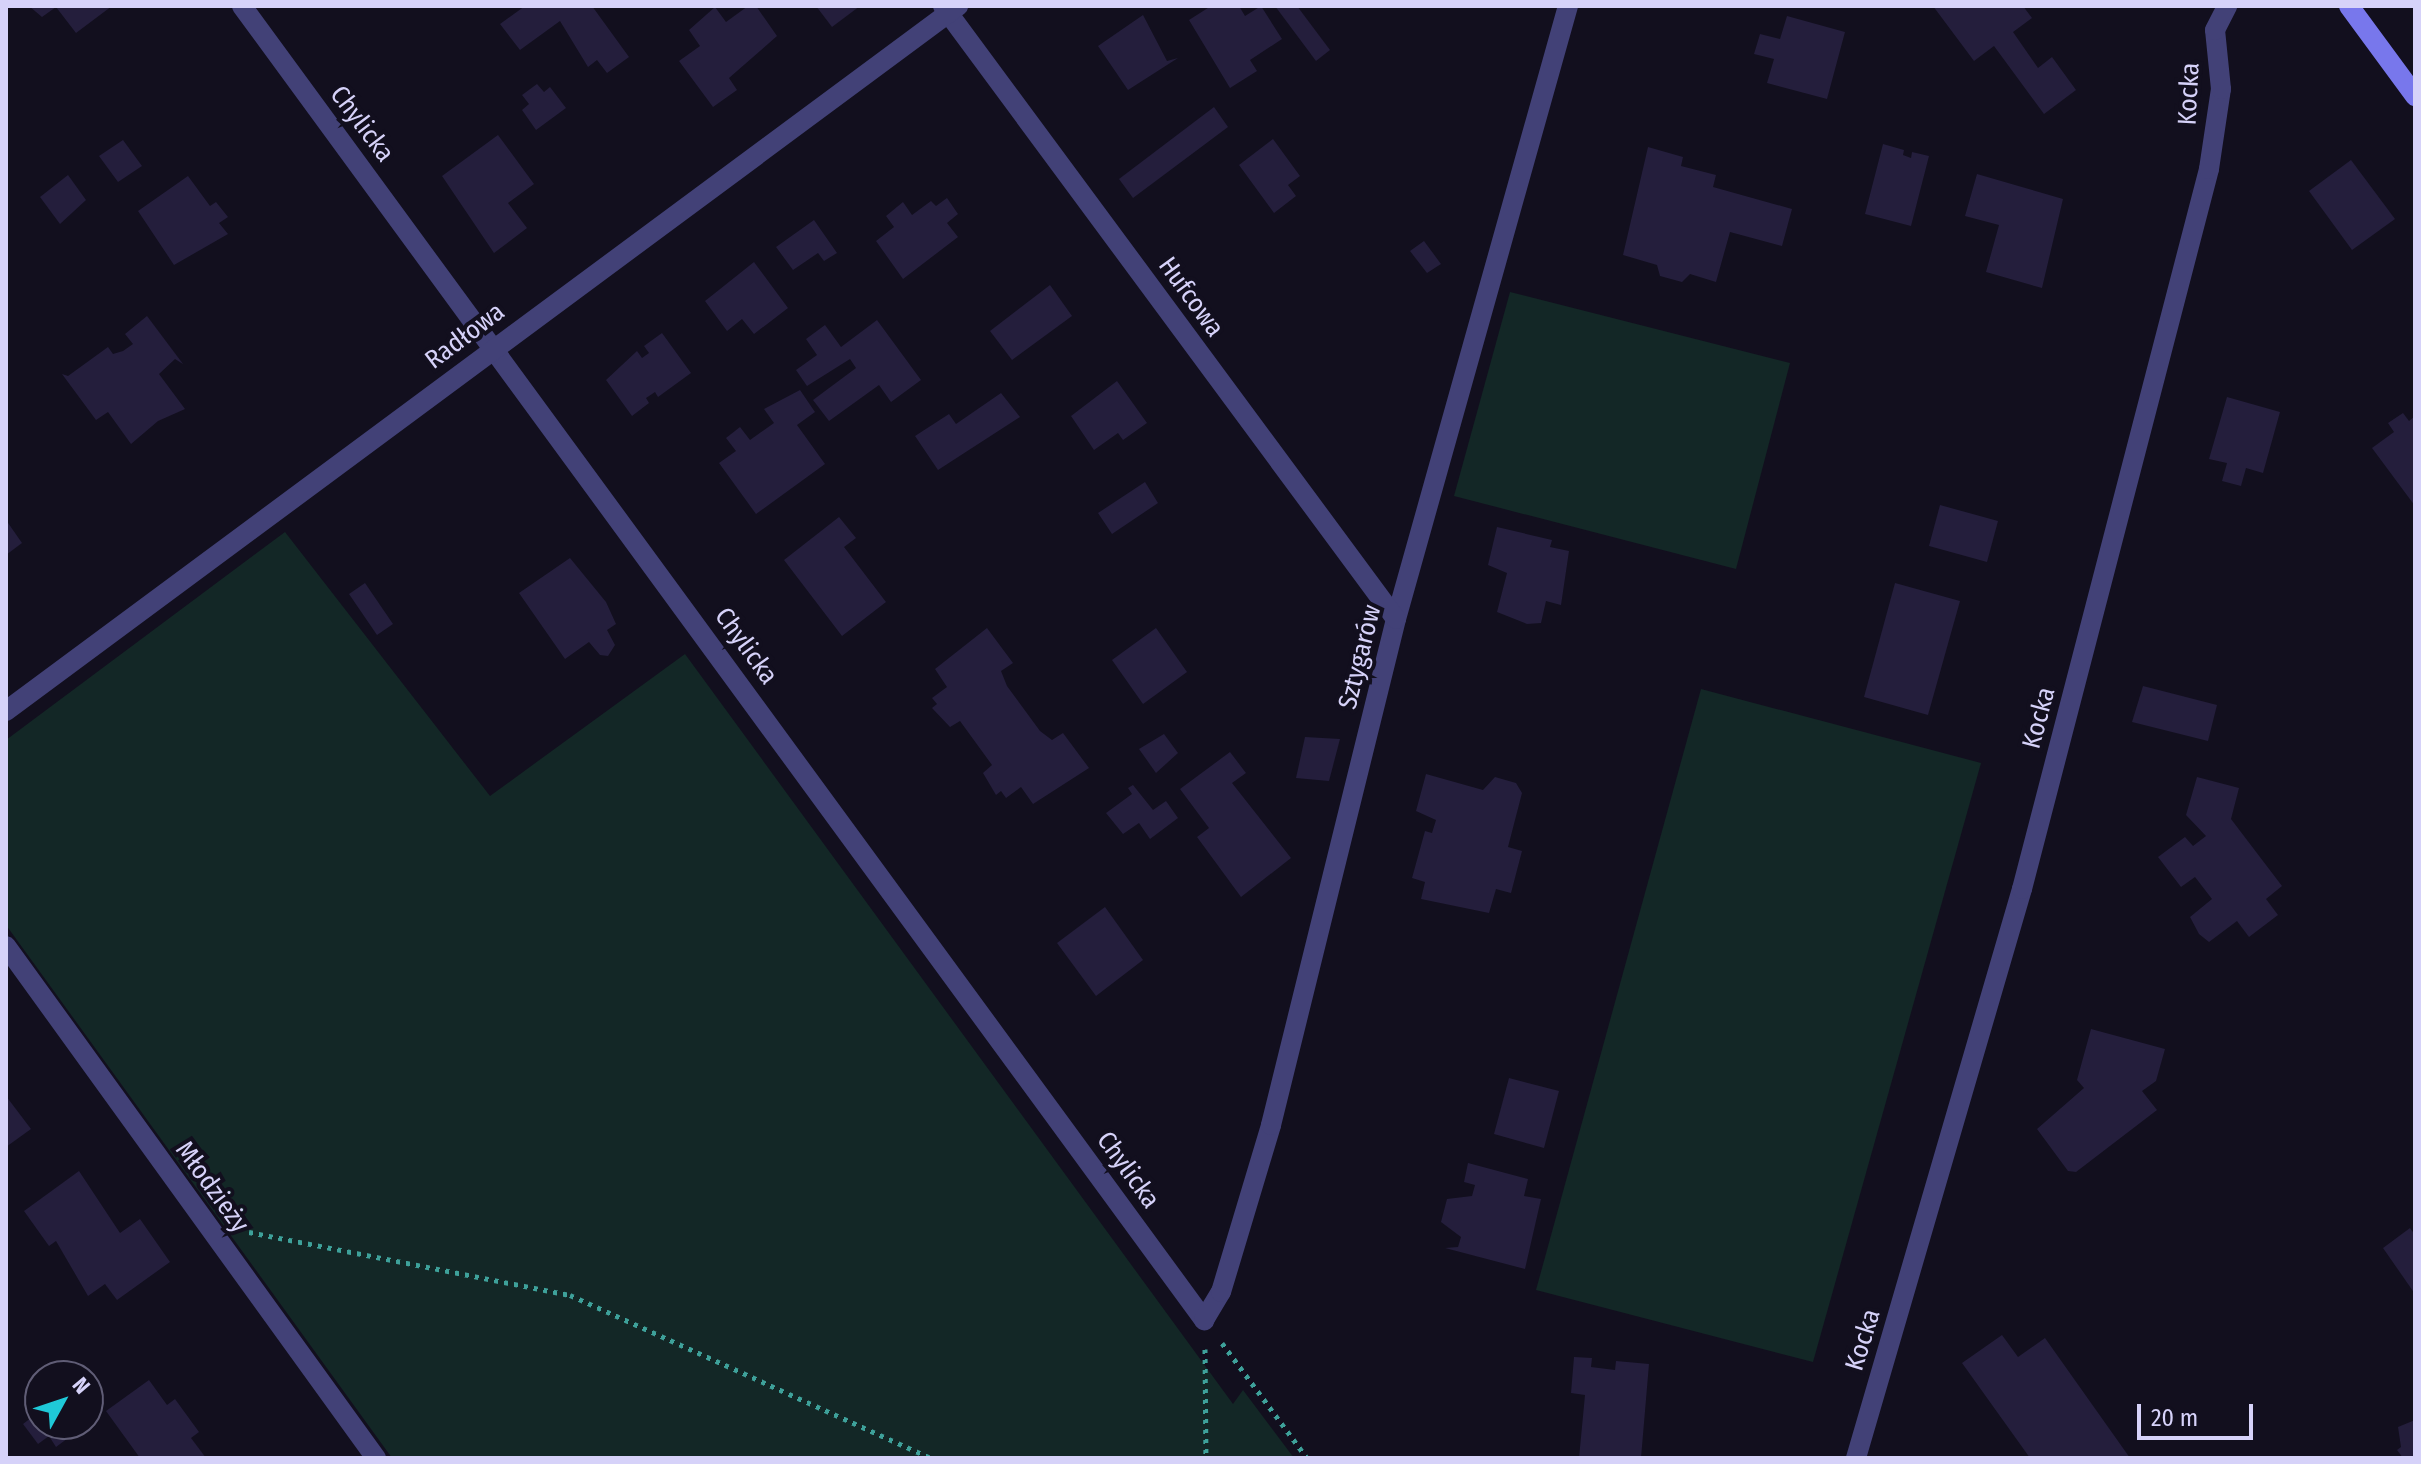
<!DOCTYPE html>
<meta charset="utf-8">
<style>
body{margin:0}
#map{position:relative;width:2421px;height:1464px;overflow:hidden;background:#120f1e;font-family:"Fira Sans Condensed",sans-serif}
div>[style]{position:absolute}
[style*='--x']{left:calc(var(--x)*1px);top:calc(var(--y)*1px);width:calc(var(--w)*1px);rotate:calc(var(--a)*1deg)}
.green>*{inset:0;background:#132726}
.building>*{inset:0;background:#241e3c}
.path>*{height:5px;margin-top:-2.5px;transform-origin:0;background:repeating-linear-gradient(90deg,#3ea19a 0 4px,transparent 0 10px)}
.street>*{height:20px;margin:-10px;padding:0 10px;transform-origin:10px;border-radius:10px;background:#424177}
.secondary>*{height:20px;margin:-10px;padding:0 10px;transform-origin:10px;border-radius:10px;background:#7877ec}
span{translate:-50% -50%;white-space:nowrap;text-align:center;line-height:1.15;-webkit-text-stroke:8px #120f1e;paint-order:stroke}
.street-label{font-size:26px;color:#d6d2f9}
.frame{position:absolute;inset:0;border:8px solid #d6d2f9;pointer-events:none}
.north{position:absolute;left:24px;top:1360px;width:80px;height:80px;box-sizing:border-box;background:#120f1e;border:2px solid #605d76;border-radius:50%;rotate:50deg;font-size:22px;font-weight:700;line-height:32px;text-align:center;color:#d6d2f9}
.north::after{content:'';display:block;margin:auto;width:28px;height:36px;background:#1fc9d8;clip-path:polygon(50% 0,100% 100%,50% 72%,0 100%)}
.scale{position:absolute;left:2137px;top:1404px;width:116px;height:36px;box-sizing:border-box;border:4px solid #d6d2f9;border-top:0;padding-left:10px;font-size:24px;line-height:28px;white-space:nowrap;color:#d6d2f9;-webkit-text-stroke:6px #120f1e;paint-order:stroke}
</style>
<div id="map">
<div class="green">
<div style="clip-path:polygon(1510px 292px,1790px 363px,1736px 569px,1454px 496px)"></div>
<div style="clip-path:polygon(285px 532px,490px 796px,685px 654px,1233px 1404px,1243px 1390px,1294px 1458px,392px 1458px,6px 925px,6px 740px)"></div>
<div style="clip-path:polygon(1701px 689px,1981px 763px,1813px 1362px,1536px 1290px)"></div>
</div>
<div class="building">
<div style="clip-path:polygon(29px 6px,112px 6px,76px 33px,56px 7px,42px 17px)"></div>
<div style="clip-path:polygon(525px 6px,592px 6px,629px 57px,607px 73px,597px 60px,588px 67px,560px 21px,520px 50px,500px 24px)"></div>
<div style="clip-path:polygon(748px 6px,756px 6px,777px 36px,729px 78px,737px 90px,713px 107px,679px 61px,700px 46px,689px 30px,715px 7px,726px 22px)"></div>
<div style="clip-path:polygon(816px 6px,860px 6px,832px 27px)"></div>
<div style="clip-path:polygon(1211px 6px,1239px 6px,1245px 16px,1261px 6px,1282px 39px,1250px 60px,1257px 71px,1230px 88px,1189px 20px)"></div>
<div style="clip-path:polygon(1275px 6px,1297px 6px,1330px 50px,1316px 61px)"></div>
<div style="clip-path:polygon(1933px 6px,2023px 6px,2032px 18px,2013px 32px,2038px 68px,2052px 57px,2076px 90px,2044px 114px,1994px 46px,1974px 61px)"></div>
<div style="clip-path:polygon(1143px 15px,1167px 61px,1178px 58px,1128px 90px,1098px 46px)"></div>
<div style="clip-path:polygon(1787px 16px,1845px 32px,1827px 99px,1767px 83px,1774px 59px,1754px 54px,1760px 34px,1780px 39px)"></div>
<div style="clip-path:polygon(537px 84px,544px 92px,550px 87px,566px 108px,536px 130px,522px 110px,529px 104px,522px 95px)"></div>
<div style="clip-path:polygon(1214px 107px,1228px 127px,1133px 198px,1119px 179px)"></div>
<div style="clip-path:polygon(498px 135px,534px 184px,508px 203px,527px 228px,494px 253px,442px 176px)"></div>
<div style="clip-path:polygon(1273px 139px,1300px 176px,1288px 185px,1296px 196px,1274px 213px,1239px 165px)"></div>
<div style="clip-path:polygon(123px 140px,142px 166px,118px 182px,99px 156px)"></div>
<div style="clip-path:polygon(1883px 144px,1904px 150px,1903px 155px,1911px 158px,1912px 152px,1929px 156px,1911px 226px,1865px 214px)"></div>
<div style="clip-path:polygon(1648px 147px,1683px 157px,1681px 166px,1716px 175px,1713px 187px,1792px 209px,1782px 246px,1730px 232px,1716px 282px,1690px 274px,1682px 282px,1660px 276px,1657px 265px,1623px 255px)"></div>
<div style="clip-path:polygon(2351px 160px,2395px 219px,2352px 250px,2309px 191px)"></div>
<div style="clip-path:polygon(1977px 174px,2063px 199px,2042px 288px,1986px 272px,1999px 225px,1965px 216px)"></div>
<div style="clip-path:polygon(68px 175px,86px 200px,60px 224px,40px 197px)"></div>
<div style="clip-path:polygon(188px 176px,210px 206px,216px 202px,228px 217px,219px 223px,228px 234px,174px 265px,138px 211px)"></div>
<div style="clip-path:polygon(947px 198px,958px 214px,947px 223px,958px 237px,903px 279px,876px 241px,894px 227px,886px 216px,903px 202px,912px 215px,931px 201px,936px 206px)"></div>
<div style="clip-path:polygon(814px 220px,837px 253px,824px 261px,818px 253px,793px 270px,776px 247px)"></div>
<div style="clip-path:polygon(1424px 241px,1441px 264px,1427px 273px,1410px 251px)"></div>
<div style="clip-path:polygon(754px 262px,788px 308px,754px 334px,742px 319px,727px 331px,705px 301px)"></div>
<div style="clip-path:polygon(1050px 285px,1072px 316px,1012px 360px,990px 331px)"></div>
<div style="clip-path:polygon(147px 316px,183px 364px,175px 359px,159px 374px,185px 409px,158px 421px,131px 444px,108px 412px,96px 420px,62px 374px,68px 376px,108px 347px,113px 354px,123px 351px,133px 344px,125px 334px)"></div>
<div style="clip-path:polygon(877px 320px,921px 380px,891px 402px,879px 385px,829px 421px,813px 400px,856px 368px,850px 359px,807px 386px,796px 370px,817px 355px,806px 339px,825px 325px,841px 347px)"></div>
<div style="clip-path:polygon(662px 333px,691px 373px,658px 397px,655px 392px,646px 398px,649px 403px,632px 416px,606px 380px,637px 351px,642px 358px,649px 353px,644px 346px)"></div>
<div style="clip-path:polygon(1117px 381px,1147px 423px,1123px 440px,1118px 433px,1094px 450px,1071px 416px)"></div>
<div style="clip-path:polygon(800px 390px,815px 412px,797px 425px,825px 464px,756px 514px,719px 463px,736px 451px,726px 438px,740px 427px,750px 440px,774px 423px,764px 409px)"></div>
<div style="clip-path:polygon(1001px 393px,1020px 417px,938px 470px,915px 436px,949px 414px,956px 424px)"></div>
<div style="clip-path:polygon(2227px 397px,2280px 412px,2263px 473px,2246px 468px,2241px 486px,2222px 481px,2227px 463px,2209px 459px)"></div>
<div style="clip-path:polygon(2403px 413px,2409px 421px,2415px 416px,2415px 506px,2372px 448px,2394px 432px,2388px 423px)"></div>
<div style="clip-path:polygon(1145px 482px,1158px 503px,1112px 534px,1098px 513px)"></div>
<div style="clip-path:polygon(1940px 505px,1998px 521px,1987px 562px,1929px 546px)"></div>
<div style="clip-path:polygon(839px 517px,856px 538px,844px 547px,886px 602px,842px 636px,784px 560px)"></div>
<div style="clip-path:polygon(6px 520px,22px 543px,6px 555px)"></div>
<div style="clip-path:polygon(1497px 527px,1552px 540px,1550px 547px,1569px 551px,1561px 605px,1546px 601px,1541px 623px,1527px 624px,1497px 612px,1507px 573px,1488px 565px)"></div>
<div style="clip-path:polygon(570px 558px,606px 602px,616px 624px,607px 630px,615px 645px,608px 656px,600px 655px,589px 642px,565px 659px,519px 593px)"></div>
<div style="clip-path:polygon(365px 583px,393px 624px,377px 635px,349px 594px)"></div>
<div style="clip-path:polygon(1895px 583px,1960px 601px,1928px 715px,1864px 697px)"></div>
<div style="clip-path:polygon(987px 628px,1013px 663px,1001px 671px,1007px 686px,1040px 731px,1052px 740px,1063px 733px,1089px 768px,1033px 804px,1021px 787px,1006px 798px,1001px 791px,996px 795px,983px 773px,992px 765px,960px 721px,950px 727px,932px 708px,937px 704px,932px 698px,947px 687px,935px 669px)"></div>
<div style="clip-path:polygon(1156px 628px,1187px 672px,1143px 704px,1112px 660px)"></div>
<div style="clip-path:polygon(2143px 686px,2217px 705px,2208px 741px,2132px 722px)"></div>
<div style="clip-path:polygon(1164px 734px,1178px 753px,1156px 773px,1139px 749px)"></div>
<div style="clip-path:polygon(1305px 737px,1340px 739px,1329px 781px,1296px 778px)"></div>
<div style="clip-path:polygon(1230px 752px,1246px 773px,1232px 783px,1291px 858px,1241px 897px,1197px 837px,1209px 828px,1180px 789px)"></div>
<div style="clip-path:polygon(1426px 774px,1483px 790px,1495px 777px,1516px 783px,1522px 793px,1508px 847px,1522px 851px,1511px 893px,1496px 889px,1489px 913px,1421px 899px,1425px 882px,1412px 878px,1425px 831px,1432px 833px,1436px 820px,1416px 811px)"></div>
<div style="clip-path:polygon(2197px 777px,2239px 788px,2231px 819px,2282px 886px,2266px 899px,2278px 915px,2249px 937px,2237px 921px,2209px 942px,2199px 934px,2190px 917px,2212px 899px,2195px 877px,2181px 887px,2158px 857px,2185px 837px,2193px 846px,2206px 836px,2186px 815px)"></div>
<div style="clip-path:polygon(1133px 785px,1153px 810px,1166px 801px,1178px 818px,1150px 839px,1139px 823px,1123px 834px,1106px 813px,1132px 794px,1128px 788px)"></div>
<div style="clip-path:polygon(1105px 907px,1143px 960px,1096px 996px,1057px 943px)"></div>
<div style="clip-path:polygon(2091px 1029px,2165px 1049px,2156px 1081px,2142px 1091px,2157px 1110px,2076px 1172px,2068px 1171px,2037px 1129px,2084px 1088px,2077px 1080px)"></div>
<div style="clip-path:polygon(1509px 1078px,1559px 1091px,1544px 1148px,1494px 1134px)"></div>
<div style="clip-path:polygon(6px 1096px,31px 1129px,6px 1147px)"></div>
<div style="clip-path:polygon(1468px 1163px,1528px 1179px,1524px 1196px,1541px 1199px,1525px 1269px,1445px 1248px,1458px 1247px,1461px 1237px,1441px 1222px,1447px 1199px,1472px 1196px,1475px 1185px,1464px 1182px)"></div>
<div style="clip-path:polygon(79px 1171px,120px 1233px,140px 1219px,170px 1262px,117px 1300px,105px 1284px,88px 1296px,56px 1241px,49px 1246px,24px 1211px)"></div>
<div style="clip-path:polygon(2410px 1228px,2415px 1235px,2415px 1294px,2383px 1248px)"></div>
<div style="clip-path:polygon(2002px 1335px,2018px 1357px,2045px 1338px,2130px 1458px,2030px 1458px,1962px 1363px)"></div>
<div style="clip-path:polygon(1574px 1357px,1592px 1358px,1591px 1367px,1615px 1370px,1616px 1361px,1649px 1364px,1641px 1458px,1579px 1458px,1585px 1395px,1571px 1393px)"></div>
<div style="clip-path:polygon(149px 1380px,167px 1405px,175px 1399px,199px 1432px,191px 1438px,206px 1458px,140px 1458px,106px 1411px)"></div>
<div style="clip-path:polygon(40px 1411px,40px 1424px,87px 1424px,56px 1447px,49px 1436px,38px 1444px,23px 1424px)"></div>
<div style="clip-path:polygon(2415px 1420px,2415px 1458px,2403px 1458px,2397px 1450px,2401px 1447px,2398px 1427px)"></div>
</div>
<div class="path">
<div style="--x:249;--y:1232;--w:327;--a:11.1"></div>
<div style="--x:570;--y:1295;--w:396;--a:24.3"></div>
<div style="--x:1222;--y:1343;--w:143;--a:53.5"></div>
<div style="--x:1205;--y:1349;--w:109;--a:89.5"></div>
</div>
<div class="street">
<div style="--x:242;--y:6;--w:1629;--a:53.79"></div>
<div style="--x:1204;--y:1320;--w:33;--a:-59"></div>
<div style="--x:1221;--y:1292;--w:174;--a:-73.3"></div>
<div style="--x:1271;--y:1125;--w:521;--a:-76.12"></div>
<div style="--x:1396;--y:619;--w:637;--a:-74.33"></div>
<div style="--x:943;--y:6;--w:762;--a:53.54"></div>
<div style="--x:6;--y:711;--w:1185;--a:-36.52"></div>
<div style="--x:6;--y:946;--w:632;--a:54.15"></div>
<div style="--x:1856;--y:1458;--w:593;--a:-73.74"></div>
<div style="--x:2022;--y:889;--w:744;--a:-75.44"></div>
<div style="--x:2209;--y:169;--w:81;--a:-81.5"></div>
<div style="--x:2221;--y:89;--w:59;--a:-95.8"></div>
<div style="--x:2215;--y:30;--w:27;--a:-63"></div>
</div>
<div class="secondary">
<div style="--x:2349;--y:6;--w:112;--a:53.7"></div>
</div>
<div class="street-label">
<span style="left:2189px;top:94px;rotate:-87deg">Kocka</span>
<span style="left:362px;top:124px;rotate:53deg">Chylicka</span>
<span style="left:1191px;top:297px;rotate:54deg">Hufcowa</span>
<span style="left:465px;top:336px;rotate:-37deg">Radłowa</span>
<span style="left:746px;top:646px;rotate:54deg">Chylicka</span>
<span style="left:1360px;top:657px;rotate:-76deg">Sztygarów</span>
<span style="left:2039px;top:718px;rotate:-75deg">Kocka</span>
<span style="left:1128px;top:1170px;rotate:54deg">Chylicka</span>
<span style="left:212px;top:1187px;rotate:54deg">Młodzieży</span>
<span style="left:1863px;top:1340px;rotate:-73deg">Kocka</span>
</div>
<div class="frame"></div>
<div class="north">N</div>
<div class="scale">20 m</div>
</div>
